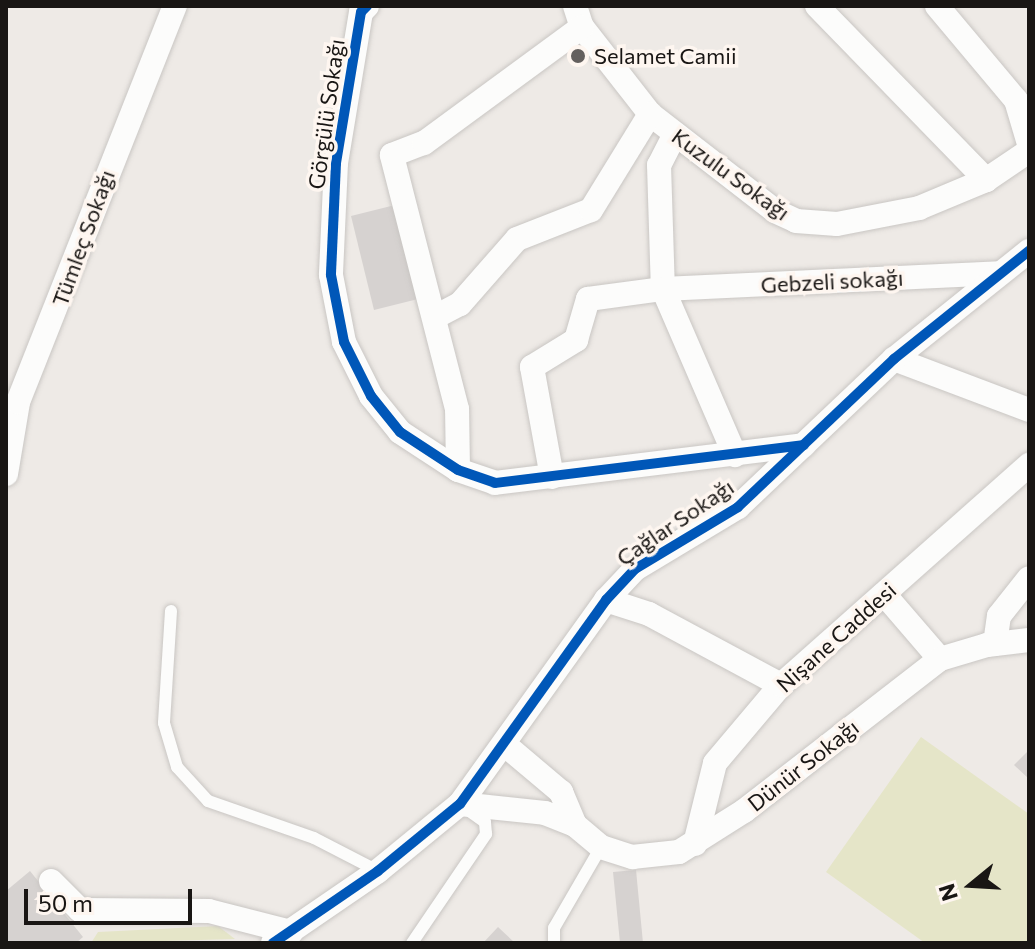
<!DOCTYPE html>
<meta charset="utf-8">
<style>
body{margin:0}
#map{position:relative;width:1035px;height:949px;overflow:hidden;background:#eeeae6;font-family:Commissioner,sans-serif}
div>[style]{position:absolute}
[style*='--x']{left:calc(var(--x)*1px);top:calc(var(--y)*1px);width:calc(var(--w)*1px);rotate:calc(var(--a)*1deg)}
.green>*{inset:0;background:#e5e5c8}
.building>*{inset:0;background:#d6d2d0}
.roads{filter:drop-shadow(0 0 2px #c9c6c3) drop-shadow(0 0 2px #c9c6c3)}
.lane>*{height:12px;margin:-6px;padding:0 6px;transform-origin:6px;border-radius:6px;background:#fcfcfb}
.street>*{height:24px;margin:-12px;padding:0 12px;transform-origin:12px;border-radius:12px;background:#fcfcfb}
.cycleway>*{height:10px;margin:-5px;padding:0 5px;transform-origin:5px;border-radius:5px;background:#0057b8}
.dots>*{width:22px;height:22px;translate:-50% -50%;box-sizing:border-box;border:4px solid #fef6f0;border-radius:50%}
span{translate:-50% -50%;white-space:nowrap;text-align:center;line-height:1.15;-webkit-text-stroke:7px #fef6f0;paint-order:stroke}
.poi-label{font-size:22px;color:#191614}
.left{translate:0 -50%;text-align:left}
.street-label{font-size:22px;color:#191614}
.frame{position:absolute;inset:0;border:8px solid #191614;pointer-events:none}
.north{position:absolute;left:931px;top:845px;width:80px;height:80px;-webkit-text-stroke:6px #fef6f0;paint-order:stroke;rotate:252deg;font-size:22px;font-weight:700;line-height:32px;text-align:center;color:#191614}
.north::after{content:'';display:block;margin:auto;width:28px;height:36px;background:#191614;clip-path:polygon(50% 0,100% 100%,50% 72%,0 100%)}
.scale{position:absolute;left:24px;top:889px;width:168px;height:36px;box-sizing:border-box;border:4px solid #191614;border-top:0;padding-left:10px;font-size:24px;line-height:28px;white-space:nowrap;color:#191614;-webkit-text-stroke:6px #fef6f0;paint-order:stroke}
</style>
<div id="map">
<div class="green">
<div style="clip-path:polygon(921px 737px,1029px 814px,1029px 943px,925px 943px,826px 872px)"></div>
<div style="clip-path:polygon(218px 926px,235px 939px,91px 943px,98px 932px)"></div>
</div>
<div class="building">
<div style="clip-path:polygon(399px 204px,422px 298px,374px 310px,351px 216px)"></div>
<div style="clip-path:polygon(1029px 750px,1029px 779px,1014px 765px)"></div>
<div style="clip-path:polygon(636px 870px,643px 943px,620px 943px,613px 872px)"></div>
<div style="clip-path:polygon(30px 871px,83px 937px,76px 943px,10px 943px,6px 937px,6px 891px)"></div>
<div style="clip-path:polygon(498px 927px,515px 943px,483px 943px)"></div>
</div>
<div class="roads">
<div class="lane">
<div style="--x:171;--y:611;--w:112;--a:93.6"></div>
<div style="--x:164;--y:723;--w:46;--a:73.5"></div>
<div style="--x:177;--y:767;--w:46;--a:47.6"></div>
<div style="--x:208;--y:801;--w:112;--a:19.2"></div>
<div style="--x:314;--y:838;--w:72;--a:27.3"></div>
<div style="--x:412;--y:943;--w:132;--a:-55.8"></div>
<div style="--x:486;--y:834;--w:12;--a:-95"></div>
<div style="--x:485;--y:822;--w:21;--a:-145"></div>
<div style="--x:554;--y:943;--w:15;--a:-90"></div>
<div style="--x:554;--y:928;--w:94;--a:-59.9"></div>
</div>
<div class="street">
<div style="--x:367;--y:6;--w:8;--a:135"></div>
<div style="--x:361;--y:12;--w:153;--a:99.4"></div>
<div style="--x:336;--y:163;--w:112;--a:92.6"></div>
<div style="--x:331;--y:275;--w:68;--a:79"></div>
<div style="--x:344;--y:342;--w:60;--a:63.4"></div>
<div style="--x:371;--y:396;--w:46;--a:51.1"></div>
<div style="--x:400;--y:432;--w:69;--a:33.2"></div>
<div style="--x:458;--y:470;--w:39;--a:19"></div>
<div style="--x:495;--y:483;--w:311;--a:-7"></div>
<div style="--x:575;--y:6;--w:22;--a:72"></div>
<div style="--x:582;--y:27;--w:110;--a:52"></div>
<div style="--x:650;--y:114;--w:158;--a:37.8"></div>
<div style="--x:775;--y:211;--w:23;--a:25"></div>
<div style="--x:796;--y:221;--w:41;--a:4.2"></div>
<div style="--x:837;--y:224;--w:84;--a:-11"></div>
<div style="--x:919;--y:208;--w:73;--a:-22.7"></div>
<div style="--x:986;--y:180;--w:52;--a:-34"></div>
<div style="--x:817;--y:6;--w:243;--a:45.8"></div>
<div style="--x:937;--y:6;--w:123;--a:50"></div>
<div style="--x:1016;--y:100;--w:46;--a:73.5"></div>
<div style="--x:675;--y:134;--w:35;--a:117"></div>
<div style="--x:659;--y:165;--w:124;--a:88.2"></div>
<div style="--x:663;--y:289;--w:181;--a:66.6"></div>
<div style="--x:437;--y:316;--w:26;--a:-28"></div>
<div style="--x:460;--y:304;--w:86;--a:-48.8"></div>
<div style="--x:517;--y:239;--w:79;--a:-21.4"></div>
<div style="--x:591;--y:210;--w:113;--a:-58.4"></div>
<div style="--x:894;--y:359;--w:144;--a:20.7"></div>
<div style="--x:458;--y:470;--w:61;--a:-90.9"></div>
<div style="--x:457;--y:409;--w:262;--a:-104.4"></div>
<div style="--x:392;--y:155;--w:34;--a:-21"></div>
<div style="--x:424;--y:143;--w:196;--a:-36.3"></div>
<div style="--x:6;--y:474;--w:73;--a:-80.5"></div>
<div style="--x:18;--y:402;--w:426;--a:-68.4"></div>
<div style="--x:552;--y:477;--w:112;--a:-100.3"></div>
<div style="--x:532;--y:367;--w:52;--a:-31.5"></div>
<div style="--x:576;--y:340;--w:43;--a:-73.7"></div>
<div style="--x:588;--y:299;--w:76;--a:-7.6"></div>
<div style="--x:663;--y:289;--w:337;--a:-2.7"></div>
<div style="--x:884;--y:594;--w:86;--a:49.3"></div>
<div style="--x:606;--y:600;--w:45;--a:18"></div>
<div style="--x:649;--y:614;--w:150;--a:28.3"></div>
<div style="--x:995;--y:644;--w:28;--a:-82"></div>
<div style="--x:999;--y:616;--w:48;--a:-51.7"></div>
<div style="--x:504;--y:744;--w:75;--a:40.1"></div>
<div style="--x:561;--y:792;--w:36;--a:67"></div>
<div style="--x:460;--y:804;--w:85;--a:6"></div>
<div style="--x:545;--y:813;--w:32;--a:22"></div>
<div style="--x:575;--y:825;--w:34;--a:40"></div>
<div style="--x:601;--y:847;--w:33;--a:18"></div>
<div style="--x:632;--y:857;--w:47;--a:-6.1"></div>
<div style="--x:679;--y:852;--w:77;--a:-32.2"></div>
<div style="--x:744;--y:811;--w:248;--a:-37.8"></div>
<div style="--x:940;--y:659;--w:49;--a:-16.6"></div>
<div style="--x:987;--y:645;--w:42;--a:-6.8"></div>
<div style="--x:695;--y:844;--w:83;--a:-76.1"></div>
<div style="--x:715;--y:763;--w:102;--a:-49.8"></div>
<div style="--x:781;--y:685;--w:332;--a:-41.6"></div>
<div style="--x:51;--y:881;--w:41;--a:45"></div>
<div style="--x:80;--y:910;--w:129;--a:0.4"></div>
<div style="--x:209;--y:911;--w:85;--a:14.4"></div>
<div style="--x:273;--y:943;--w:127;--a:-34.4"></div>
<div style="--x:378;--y:871;--w:106;--a:-39.3"></div>
<div style="--x:460;--y:804;--w:251;--a:-54.4"></div>
<div style="--x:606;--y:600;--w:42;--a:-46.9"></div>
<div style="--x:635;--y:569;--w:120;--a:-31"></div>
<div style="--x:738;--y:507;--w:215;--a:-43.5"></div>
<div style="--x:894;--y:359;--w:173;--a:-38.7"></div>
</div>
</div>
<div class="cycleway">
<div style="--x:367;--y:6;--w:8;--a:135"></div>
<div style="--x:361;--y:12;--w:153;--a:99.4"></div>
<div style="--x:336;--y:163;--w:112;--a:92.6"></div>
<div style="--x:331;--y:275;--w:68;--a:79"></div>
<div style="--x:344;--y:342;--w:60;--a:63.4"></div>
<div style="--x:371;--y:396;--w:46;--a:51.1"></div>
<div style="--x:400;--y:432;--w:69;--a:33.2"></div>
<div style="--x:458;--y:470;--w:39;--a:19"></div>
<div style="--x:495;--y:483;--w:311;--a:-7"></div>
<div style="--x:273;--y:943;--w:127;--a:-34.4"></div>
<div style="--x:378;--y:871;--w:106;--a:-39.3"></div>
<div style="--x:460;--y:804;--w:251;--a:-54.4"></div>
<div style="--x:606;--y:600;--w:42;--a:-46.9"></div>
<div style="--x:635;--y:569;--w:120;--a:-31"></div>
<div style="--x:738;--y:507;--w:215;--a:-43.5"></div>
<div style="--x:894;--y:359;--w:173;--a:-38.7"></div>
</div>
<div class="dots">
<div style="left:578px;top:56px;background:#64605e"></div>
</div>
<div class="poi-label">
<span class="left" style="left:594px;top:56px">Selamet Camii</span>
</div>
<div class="street-label">
<span style="left:326px;top:114px;rotate:-82deg">Görgülü Sokağı</span>
<span style="left:731px;top:174px;rotate:36deg">Kuzulu Sokağı</span>
<span style="left:83px;top:238px;rotate:-70deg">Tümleç Sokağı</span>
<span style="left:832px;top:281px;rotate:-3deg">Gebzeli sokağı</span>
<span style="left:675px;top:522px;rotate:-34deg">Çağlar Sokağı</span>
<span style="left:836px;top:637px;rotate:-42deg">Nişane Caddesi</span>
<span style="left:803px;top:765px;rotate:-38deg">Dünür Sokağı</span>
</div>
<div class="frame"></div>
<div class="north">N</div>
<div class="scale">50 m</div>
</div>
